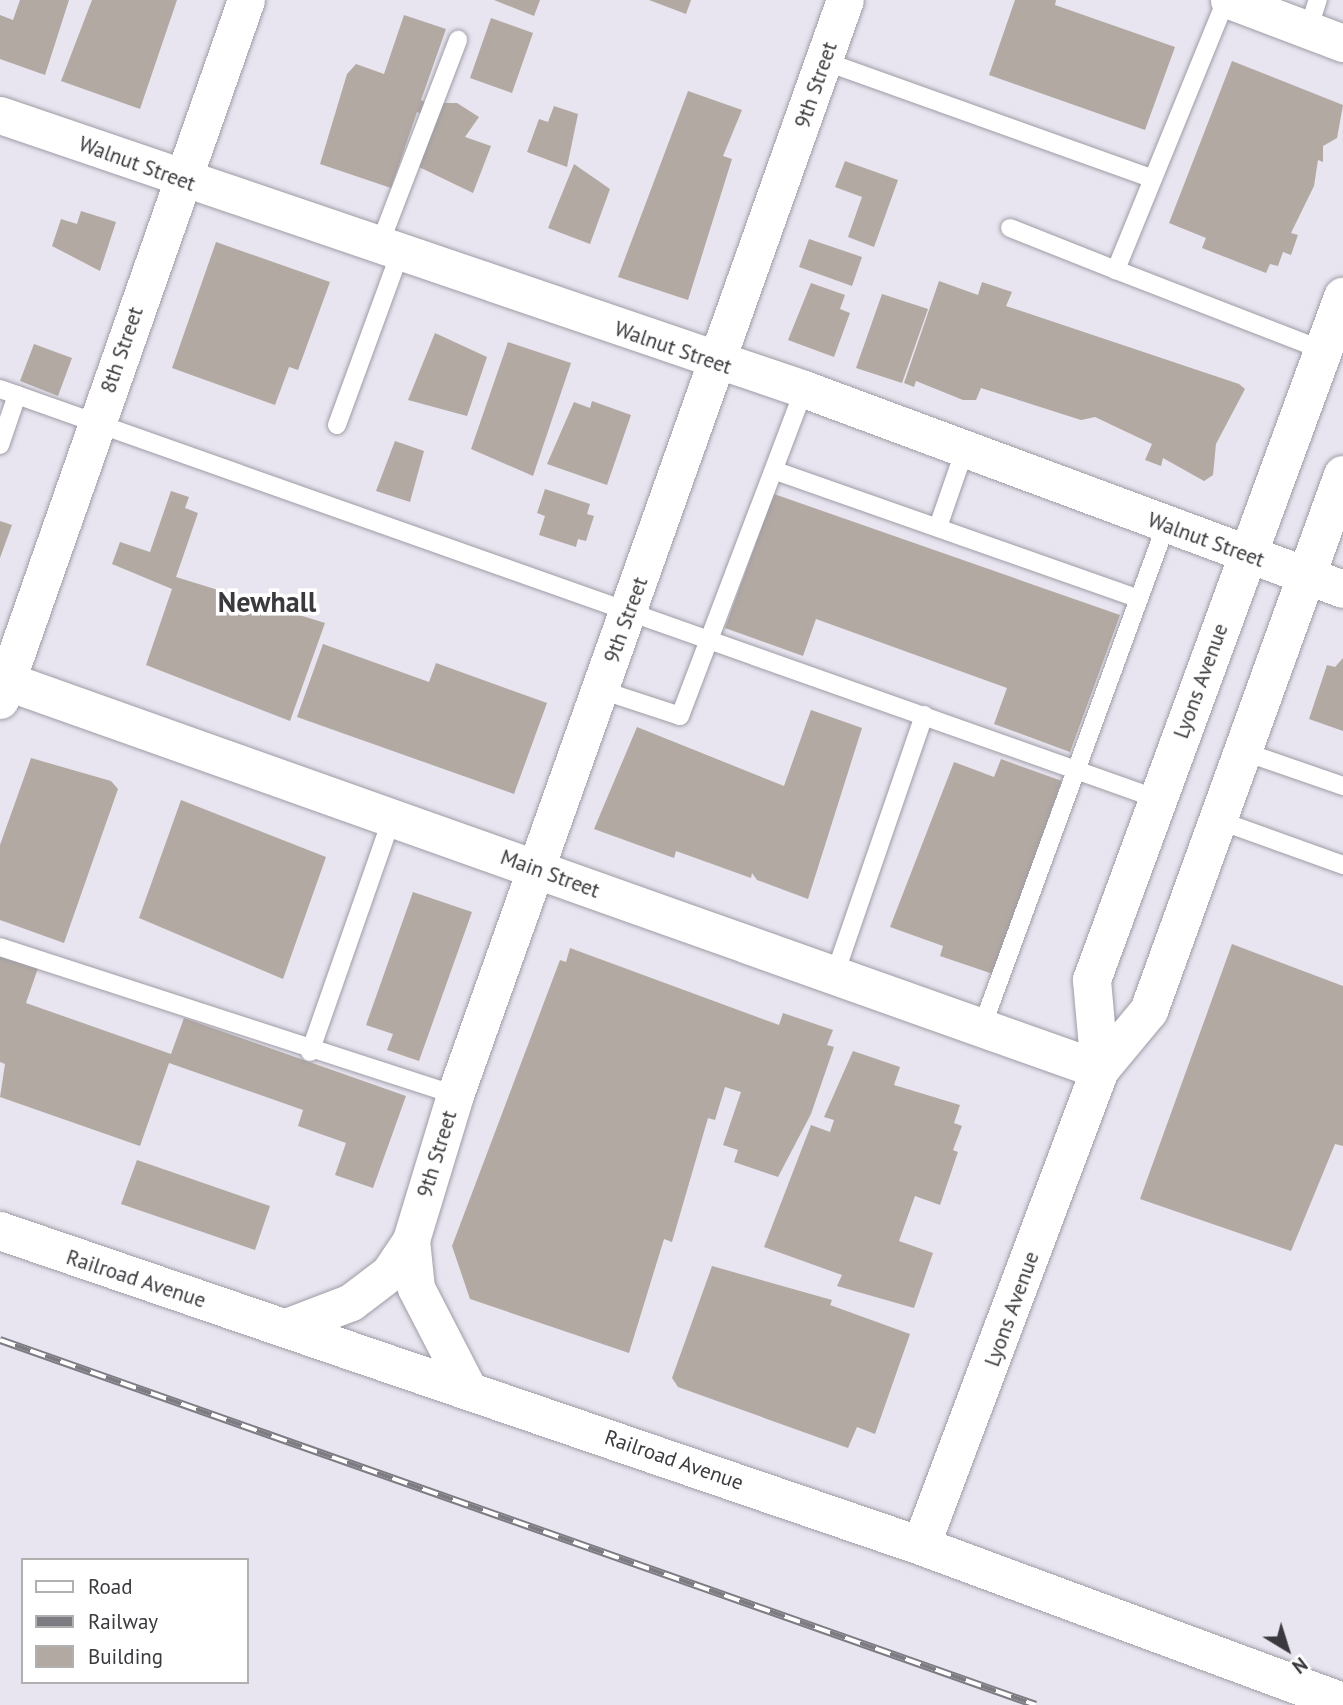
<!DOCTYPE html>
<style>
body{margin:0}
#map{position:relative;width:1343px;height:1705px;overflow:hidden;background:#e8e5f0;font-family:"PT Sans",sans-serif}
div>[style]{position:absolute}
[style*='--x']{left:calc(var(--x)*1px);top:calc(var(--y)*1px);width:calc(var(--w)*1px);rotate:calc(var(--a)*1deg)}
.building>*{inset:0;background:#b2a9a2}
.roads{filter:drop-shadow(0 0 2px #9f9ca6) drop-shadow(0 0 2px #9f9ca6)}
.service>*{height:18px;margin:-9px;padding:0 9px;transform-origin:9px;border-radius:9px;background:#fff}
.minor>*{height:37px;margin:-18.5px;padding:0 18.5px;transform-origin:18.5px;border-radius:18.5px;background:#fff}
.tertiary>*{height:38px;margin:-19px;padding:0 19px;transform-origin:19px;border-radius:19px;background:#fff}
.secondary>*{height:38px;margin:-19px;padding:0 19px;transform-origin:19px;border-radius:19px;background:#fff}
.primary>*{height:38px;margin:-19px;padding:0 19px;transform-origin:19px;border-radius:19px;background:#fff}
.rail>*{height:8px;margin-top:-4px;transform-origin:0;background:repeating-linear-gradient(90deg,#fff 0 16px,#7e7c83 0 32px);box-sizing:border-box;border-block:2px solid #7e7c83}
span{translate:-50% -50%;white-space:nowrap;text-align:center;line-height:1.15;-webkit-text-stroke:7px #fff;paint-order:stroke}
.street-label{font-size:21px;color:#3a393d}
.district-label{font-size:28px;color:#3a393d;font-weight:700}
.legend{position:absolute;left:21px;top:1558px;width:228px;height:126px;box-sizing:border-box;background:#fff;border:2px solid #b0b0b1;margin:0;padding:9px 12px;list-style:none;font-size:21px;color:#3a393d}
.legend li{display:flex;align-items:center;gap:14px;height:35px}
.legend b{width:35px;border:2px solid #b0b0b1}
.north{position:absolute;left:1252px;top:1614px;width:70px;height:70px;-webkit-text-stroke:5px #fff;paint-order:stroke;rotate:142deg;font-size:19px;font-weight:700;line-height:28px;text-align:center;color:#3a393d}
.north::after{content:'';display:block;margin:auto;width:24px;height:32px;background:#3a393d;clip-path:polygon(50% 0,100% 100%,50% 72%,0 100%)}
</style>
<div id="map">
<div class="building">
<div style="clip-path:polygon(20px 0,69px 0,45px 75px,0 59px,0 15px,13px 20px)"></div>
<div style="clip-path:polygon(92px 0,177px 0,140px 109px,61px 81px)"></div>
<div style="clip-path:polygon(494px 0,540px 0,534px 16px)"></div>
<div style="clip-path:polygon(649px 0,691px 0,686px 14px)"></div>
<div style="clip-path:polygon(1015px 0,1056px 0,1055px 5px,1175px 47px,1145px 130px,989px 75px)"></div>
<div style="clip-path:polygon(404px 15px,446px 29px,421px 100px,427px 103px,423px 114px,417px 112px,391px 188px,320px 164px,347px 74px,356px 64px,384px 74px)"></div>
<div style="clip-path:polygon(491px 18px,533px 33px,512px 93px,470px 78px)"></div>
<div style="clip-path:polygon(1232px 61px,1343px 105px,1337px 138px,1323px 146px,1323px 162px,1318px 160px,1314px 186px,1291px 233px,1298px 235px,1291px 255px,1283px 252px,1278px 266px,1270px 264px,1266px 273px,1202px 248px,1206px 238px,1169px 223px)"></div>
<div style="clip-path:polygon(688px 91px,742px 110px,723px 156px,732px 159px,688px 300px,618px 277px)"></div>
<div style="clip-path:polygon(442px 103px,457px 103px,479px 117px,465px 137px,491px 146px,473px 193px,419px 167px)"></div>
<div style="clip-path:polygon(554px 106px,578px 114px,567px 167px,527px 152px,539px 119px,548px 122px)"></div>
<div style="clip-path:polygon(845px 161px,898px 180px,874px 247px,848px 237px,862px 197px,835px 187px)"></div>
<div style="clip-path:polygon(574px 164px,610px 189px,590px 244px,548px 228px)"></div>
<div style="clip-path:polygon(81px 211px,116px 222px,100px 271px,52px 246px,61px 219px,77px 224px)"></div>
<div style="clip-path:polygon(809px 239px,862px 257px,852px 286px,799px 267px)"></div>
<div style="clip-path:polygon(216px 242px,330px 282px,298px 370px,289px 367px,275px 405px,172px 368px)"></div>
<div style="clip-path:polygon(939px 281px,978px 295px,982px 282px,1012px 292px,1006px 306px,1239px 384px,1245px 389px,1216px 444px,1213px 475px,1204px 481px,1163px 458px,1161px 466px,1145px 460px,1152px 444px,1095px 417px,1081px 420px,981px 388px,976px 400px,963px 400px,916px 381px,914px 387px,904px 383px)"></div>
<div style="clip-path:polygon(811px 283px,845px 295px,840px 309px,850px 313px,834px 357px,788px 340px)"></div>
<div style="clip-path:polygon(882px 294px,928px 309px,902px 383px,856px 368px)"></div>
<div style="clip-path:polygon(435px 333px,487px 357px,467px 416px,408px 400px)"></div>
<div style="clip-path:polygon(508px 342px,571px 363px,533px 476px,471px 449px)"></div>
<div style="clip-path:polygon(34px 344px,72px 358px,58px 396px,20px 381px)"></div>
<div style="clip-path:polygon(592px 401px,631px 415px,607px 485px,547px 464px,574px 402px,590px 408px)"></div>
<div style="clip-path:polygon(395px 441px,424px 451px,410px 502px,376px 491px)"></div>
<div style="clip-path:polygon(545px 489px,590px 504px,587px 514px,594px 516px,586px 541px,578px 539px,576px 547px,539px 535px,545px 516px,537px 513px)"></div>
<div style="clip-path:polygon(171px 491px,189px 497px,185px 508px,198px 513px,176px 577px,325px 623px,290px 721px,146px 665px,172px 589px,112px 564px,120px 542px,150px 552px)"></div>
<div style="clip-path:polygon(774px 494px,1120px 615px,1070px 752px,994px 724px,1007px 688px,816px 619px,803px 656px,725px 628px)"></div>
<div style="clip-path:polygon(0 521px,12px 525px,0 558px)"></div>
<div style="clip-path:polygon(323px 644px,429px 682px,436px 663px,547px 703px,514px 794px,297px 717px)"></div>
<div style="clip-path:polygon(1343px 658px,1343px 731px,1309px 719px,1327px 665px,1335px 667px)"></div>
<div style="clip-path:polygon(811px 710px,862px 728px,808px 899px,757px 880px,752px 873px,751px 878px,676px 851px,674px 858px,594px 829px,637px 727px,784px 786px)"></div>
<div style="clip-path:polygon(31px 758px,111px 781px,118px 789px,64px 943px,0 920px,0 845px)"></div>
<div style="clip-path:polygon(1001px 759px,1062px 781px,993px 974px,940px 956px,943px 946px,890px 927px,954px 762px,994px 777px)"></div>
<div style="clip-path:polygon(181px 800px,326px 857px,283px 979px,139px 918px)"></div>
<div style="clip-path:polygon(413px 892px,472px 912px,419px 1061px,387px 1050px,393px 1034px,366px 1025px)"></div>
<div style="clip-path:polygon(1232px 944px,1343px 986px,1343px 1146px,1335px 1144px,1291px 1251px,1140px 1199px)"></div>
<div style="clip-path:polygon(570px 948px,779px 1025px,783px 1013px,833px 1030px,827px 1045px,834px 1047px,811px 1114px,778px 1177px,734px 1162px,738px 1150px,723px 1145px,741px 1092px,725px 1087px,715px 1120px,708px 1118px,672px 1242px,664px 1239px,629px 1353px,470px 1299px,452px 1246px,560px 960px,566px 962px)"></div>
<div style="clip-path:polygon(0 954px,38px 968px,26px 1003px,171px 1054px,184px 1018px,406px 1096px,373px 1188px,335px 1175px,346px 1143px,298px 1126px,303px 1110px,169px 1063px,140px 1146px,0 1097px,5px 1064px,0 1062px)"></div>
<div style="clip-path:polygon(853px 1051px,900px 1067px,894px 1085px,960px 1105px,954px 1123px,962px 1126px,953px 1150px,958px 1152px,940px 1205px,915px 1196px,899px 1241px,933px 1253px,914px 1308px,837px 1286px,842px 1275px,764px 1247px,811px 1125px,830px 1132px,834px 1120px,824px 1117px)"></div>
<div style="clip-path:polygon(137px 1160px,270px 1206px,255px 1250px,121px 1204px)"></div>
<div style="clip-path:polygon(712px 1266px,832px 1300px,830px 1305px,910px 1334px,875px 1434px,857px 1427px,848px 1448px,678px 1387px,672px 1378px)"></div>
</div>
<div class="roads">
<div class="service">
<div style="--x:1226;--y:0;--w:292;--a:112.2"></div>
<div style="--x:1116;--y:270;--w:221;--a:21.2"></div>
<div style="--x:1308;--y:30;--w:32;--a:-72"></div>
<div style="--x:824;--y:61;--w:347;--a:19.7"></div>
<div style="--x:1010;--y:228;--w:114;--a:21.6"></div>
<div style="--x:379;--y:246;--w:221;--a:-69"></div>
<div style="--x:0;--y:389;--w:1228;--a:19.5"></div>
<div style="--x:337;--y:425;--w:183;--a:-69.9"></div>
<div style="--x:0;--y:445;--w:53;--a:-71.2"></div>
<div style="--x:776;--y:471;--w:385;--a:19.4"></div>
<div style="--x:939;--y:524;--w:79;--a:-70.9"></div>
<div style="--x:601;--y:690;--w:83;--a:18.2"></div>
<div style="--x:680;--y:716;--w:350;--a:-69.2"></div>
<div style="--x:1242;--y:751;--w:107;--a:19.1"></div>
<div style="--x:1218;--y:820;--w:133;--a:19.8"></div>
<div style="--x:0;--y:947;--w:478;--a:18"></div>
<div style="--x:835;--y:974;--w:274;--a:-71"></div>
<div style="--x:982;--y:1027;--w:535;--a:-69.87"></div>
<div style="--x:310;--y:1052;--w:251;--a:-70.7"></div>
</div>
<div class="minor">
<div style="--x:1229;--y:0;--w:122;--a:20.7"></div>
<div style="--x:0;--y:115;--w:849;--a:18.82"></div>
<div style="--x:804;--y:389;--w:575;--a:20.36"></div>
<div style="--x:0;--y:700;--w:742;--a:-70.64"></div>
<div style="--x:411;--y:1240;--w:48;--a:84.1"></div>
<div style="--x:416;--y:1288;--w:111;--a:62.7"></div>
<div style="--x:286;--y:1327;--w:70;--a:-21"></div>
<div style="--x:351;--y:1302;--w:48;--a:-37.3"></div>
<div style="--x:389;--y:1273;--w:40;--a:-56"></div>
<div style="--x:411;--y:1240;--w:152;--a:-73.1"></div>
<div style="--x:455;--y:1095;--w:1162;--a:-70.4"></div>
</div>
<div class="tertiary">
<div style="--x:0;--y:679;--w:1167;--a:19.57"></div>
</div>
<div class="secondary">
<div style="--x:1100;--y:1070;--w:90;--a:-95.1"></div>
<div style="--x:1092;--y:980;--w:728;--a:-69.82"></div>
<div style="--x:921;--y:1546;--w:509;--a:-69.39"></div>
<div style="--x:1100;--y:1070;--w:77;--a:-50.3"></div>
<div style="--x:1149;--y:1011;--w:570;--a:-70.1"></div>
</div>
<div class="primary">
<div style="--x:0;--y:1231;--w:973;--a:18.88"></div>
<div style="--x:921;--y:1546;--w:450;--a:20.3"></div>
</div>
</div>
<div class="rail">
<div style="--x:0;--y:1340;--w:1098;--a:19.41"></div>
</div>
<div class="street-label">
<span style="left:816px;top:85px;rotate:-71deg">9th Street</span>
<span style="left:137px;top:164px;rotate:20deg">Walnut Street</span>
<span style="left:673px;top:348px;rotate:19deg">Walnut Street</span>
<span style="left:122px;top:350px;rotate:-71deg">8th Street</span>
<span style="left:1206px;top:540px;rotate:20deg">Walnut Street</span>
<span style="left:626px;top:620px;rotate:-70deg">9th Street</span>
<span style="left:1201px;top:681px;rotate:-70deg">Lyons Avenue</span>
<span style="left:550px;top:874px;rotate:20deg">Main Street</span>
<span style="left:437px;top:1154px;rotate:-73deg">9th Street</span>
<span style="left:136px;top:1279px;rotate:18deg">Railroad Avenue</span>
<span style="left:1012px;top:1309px;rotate:-70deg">Lyons Avenue</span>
<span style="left:674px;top:1460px;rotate:19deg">Railroad Avenue</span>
</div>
<div class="district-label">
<span style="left:267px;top:602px">Newhall</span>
</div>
<ul class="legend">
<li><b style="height:9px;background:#fff"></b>Road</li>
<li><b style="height:9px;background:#7e7c83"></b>Railway</li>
<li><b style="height:19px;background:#b2a9a2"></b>Building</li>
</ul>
<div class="north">N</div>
</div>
